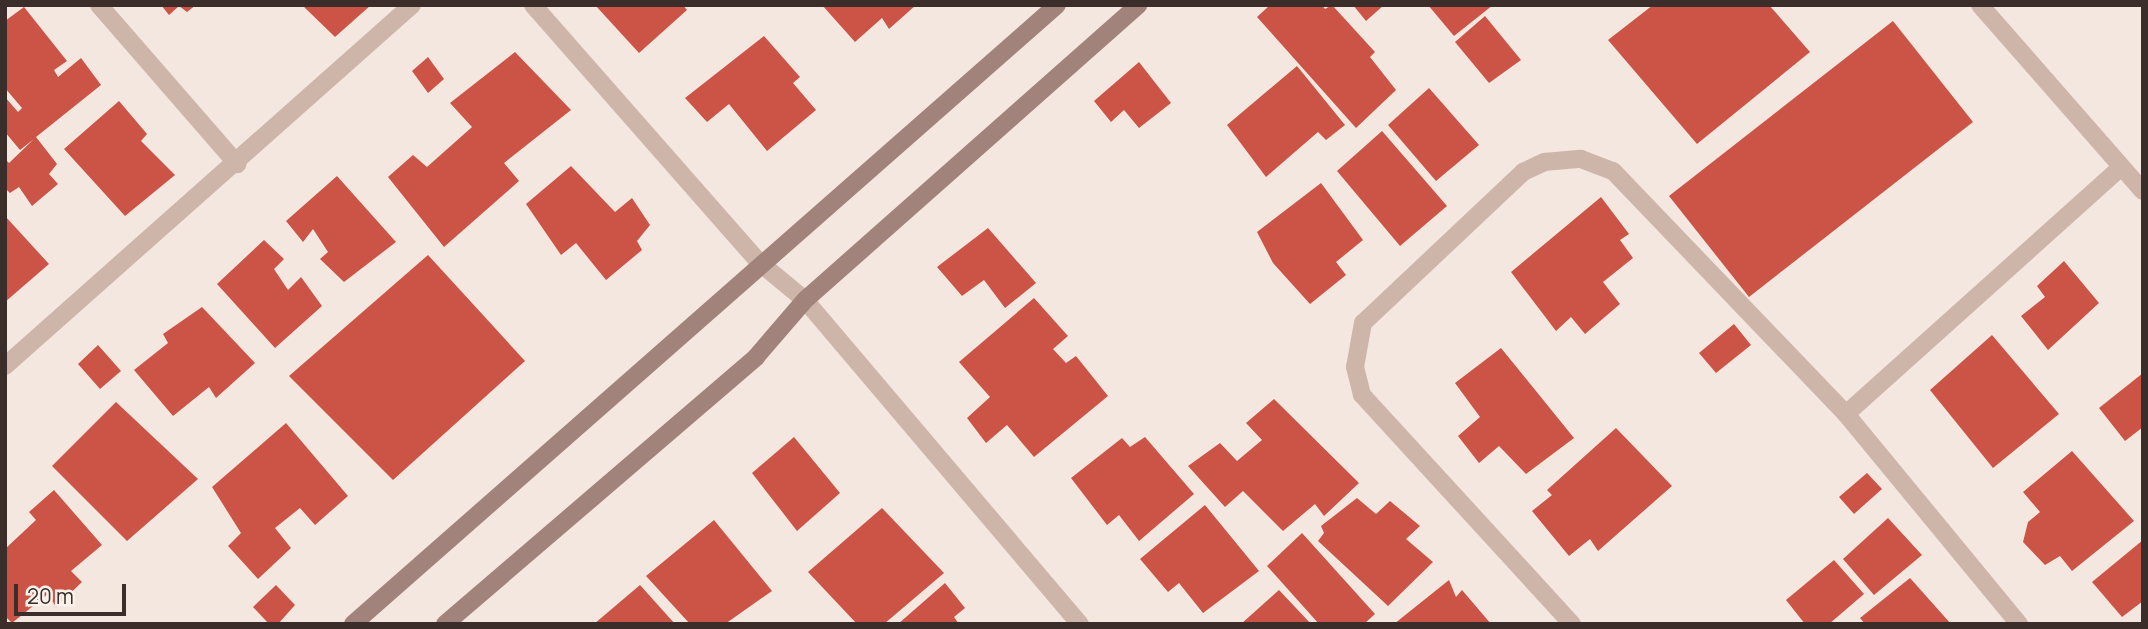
<!DOCTYPE html>
<style>
body{margin:0}
#map{position:relative;width:2148px;height:629px;overflow:hidden;background:#f4e7df;font-family:Manrope,sans-serif}
div>[style]{position:absolute}
[style*='--x']{left:calc(var(--x)*1px);top:calc(var(--y)*1px);width:calc(var(--w)*1px);rotate:calc(var(--a)*1deg)}
.building>*{inset:0;background:#cb5446}
.minor>*{height:18px;margin:-9px;padding:0 9px;transform-origin:9px;border-radius:9px;background:#cdb5aa}
.secondary>*{height:18px;margin:-9px;padding:0 9px;transform-origin:9px;border-radius:9px;background:#a1837b}
span{translate:-50% -50%;white-space:nowrap;text-align:center;line-height:1.15;-webkit-text-stroke:7px #fbf2ec;paint-order:stroke}
.frame{position:absolute;inset:0;border:7px solid #3a2d2a;pointer-events:none}
.scale{position:absolute;left:14px;top:584px;width:112px;height:32px;box-sizing:border-box;border:4px solid #3a2d2a;border-top:0;padding-left:9px;font-size:21px;line-height:24px;white-space:nowrap;color:#3a2d2a;-webkit-text-stroke:5px #fbf2ec;paint-order:stroke}
</style>
<div id="map">
<div class="building">
<div style="clip-path:polygon(161px 5px,196px 5px,187px 12px,179px 6px,169px 15px)"></div>
<div style="clip-path:polygon(302px 5px,371px 5px,335px 37px)"></div>
<div style="clip-path:polygon(595px 5px,683px 5px,687px 10px,639px 53px)"></div>
<div style="clip-path:polygon(822px 5px,916px 5px,889px 29px,882px 18px,855px 42px)"></div>
<div style="clip-path:polygon(1270px 5px,1322px 5px,1325px 9px,1332px 5px,1375px 52px,1370px 57px,1396px 90px,1356px 128px,1257px 17px)"></div>
<div style="clip-path:polygon(1353px 5px,1384px 5px,1366px 21px)"></div>
<div style="clip-path:polygon(1428px 5px,1493px 5px,1454px 36px)"></div>
<div style="clip-path:polygon(1653px 5px,1769px 5px,1810px 52px,1697px 144px,1608px 40px)"></div>
<div style="clip-path:polygon(24px 7px,67px 61px,54px 70px,58px 77px,81px 58px,101px 85px,36px 137px,57px 164px,49px 174px,58px 184px,32px 206px,19px 187px,10px 193px,5px 188px,5px 159px,9px 163px,34px 139px,20px 150px,5px 132px,5px 97px,18px 112px,22px 108px,5px 88px,5px 21px)"></div>
<div style="clip-path:polygon(1485px 16px,1521px 60px,1489px 83px,1455px 42px)"></div>
<div style="clip-path:polygon(1893px 21px,1973px 122px,1749px 297px,1669px 196px)"></div>
<div style="clip-path:polygon(764px 36px,800px 77px,793px 83px,816px 110px,767px 151px,729px 104px,707px 122px,685px 98px)"></div>
<div style="clip-path:polygon(515px 52px,571px 110px,504px 163px,519px 181px,444px 247px,388px 177px,413px 155px,427px 167px,472px 127px,450px 103px)"></div>
<div style="clip-path:polygon(428px 57px,444px 79px,428px 93px,412px 71px)"></div>
<div style="clip-path:polygon(1139px 62px,1171px 103px,1139px 128px,1124px 110px,1111px 122px,1094px 101px)"></div>
<div style="clip-path:polygon(1297px 66px,1345px 125px,1326px 140px,1318px 132px,1266px 177px,1227px 125px)"></div>
<div style="clip-path:polygon(1429px 88px,1479px 145px,1436px 181px,1388px 125px)"></div>
<div style="clip-path:polygon(119px 101px,147px 134px,141px 141px,175px 175px,125px 216px,64px 149px)"></div>
<div style="clip-path:polygon(1382px 131px,1447px 206px,1400px 246px,1337px 171px)"></div>
<div style="clip-path:polygon(571px 166px,615px 212px,632px 198px,650px 225px,637px 241px,642px 250px,606px 280px,576px 243px,561px 255px,526px 204px)"></div>
<div style="clip-path:polygon(337px 176px,396px 242px,344px 282px,320px 259px,328px 252px,313px 229px,303px 242px,286px 221px)"></div>
<div style="clip-path:polygon(1321px 183px,1363px 240px,1336px 262px,1346px 275px,1310px 304px,1273px 263px,1257px 232px)"></div>
<div style="clip-path:polygon(1601px 197px,1629px 234px,1620px 240px,1633px 258px,1603px 282px,1620px 304px,1585px 334px,1571px 317px,1556px 331px,1511px 272px)"></div>
<div style="clip-path:polygon(5px 216px,49px 264px,5px 302px)"></div>
<div style="clip-path:polygon(988px 228px,1036px 283px,1005px 308px,984px 280px,962px 296px,937px 267px)"></div>
<div style="clip-path:polygon(264px 240px,284px 259px,274px 269px,288px 290px,301px 277px,322px 306px,275px 348px,217px 284px)"></div>
<div style="clip-path:polygon(428px 255px,525px 361px,393px 480px,289px 376px)"></div>
<div style="clip-path:polygon(2064px 261px,2099px 303px,2048px 350px,2021px 316px,2045px 297px,2037px 286px)"></div>
<div style="clip-path:polygon(1034px 298px,1068px 336px,1053px 349px,1066px 363px,1076px 356px,1108px 396px,1034px 457px,1007px 425px,986px 443px,967px 418px,990px 397px,959px 362px)"></div>
<div style="clip-path:polygon(202px 307px,255px 363px,216px 398px,209px 387px,173px 416px,134px 370px,168px 343px,163px 334px)"></div>
<div style="clip-path:polygon(1734px 324px,1751px 345px,1716px 373px,1699px 353px)"></div>
<div style="clip-path:polygon(1992px 335px,2059px 414px,1993px 468px,1930px 390px)"></div>
<div style="clip-path:polygon(98px 345px,121px 371px,100px 389px,78px 364px)"></div>
<div style="clip-path:polygon(1501px 348px,1574px 438px,1526px 474px,1499px 446px,1479px 463px,1458px 436px,1480px 417px,1455px 383px)"></div>
<div style="clip-path:polygon(2143px 373px,2143px 427px,2125px 441px,2099px 408px)"></div>
<div style="clip-path:polygon(1274px 399px,1359px 483px,1324px 516px,1315px 504px,1283px 531px,1243px 491px,1225px 507px,1188px 466px,1220px 443px,1237px 461px,1262px 440px,1246px 423px)"></div>
<div style="clip-path:polygon(116px 402px,198px 479px,127px 541px,52px 466px)"></div>
<div style="clip-path:polygon(286px 423px,348px 496px,315px 525px,300px 508px,275px 528px,291px 548px,258px 579px,228px 546px,241px 533px,212px 487px)"></div>
<div style="clip-path:polygon(1616px 428px,1672px 486px,1598px 551px,1590px 539px,1569px 556px,1532px 511px,1552px 495px,1547px 490px)"></div>
<div style="clip-path:polygon(794px 437px,840px 493px,797px 531px,752px 473px)"></div>
<div style="clip-path:polygon(1145px 437px,1194px 494px,1139px 541px,1119px 515px,1107px 525px,1071px 478px,1122px 438px,1130px 447px)"></div>
<div style="clip-path:polygon(2072px 451px,2134px 521px,2072px 571px,2060px 556px,2045px 565px,2023px 542px,2028px 522px,2040px 512px,2023px 492px)"></div>
<div style="clip-path:polygon(1867px 473px,1882px 489px,1854px 514px,1839px 497px)"></div>
<div style="clip-path:polygon(54px 490px,102px 545px,71px 571px,82px 582px,56px 607px,48px 594px,12px 623px,5px 616px,5px 549px,36px 520px,29px 512px)"></div>
<div style="clip-path:polygon(1357px 498px,1376px 514px,1390px 501px,1420px 526px,1406px 539px,1433px 562px,1388px 606px,1318px 541px,1324px 533px,1321px 526px)"></div>
<div style="clip-path:polygon(1205px 505px,1259px 571px,1203px 613px,1179px 583px,1168px 592px,1140px 559px)"></div>
<div style="clip-path:polygon(882px 508px,944px 573px,884px 624px,857px 624px,808px 572px)"></div>
<div style="clip-path:polygon(1888px 518px,1922px 555px,1874px 595px,1843px 559px)"></div>
<div style="clip-path:polygon(714px 520px,772px 591px,725px 624px,690px 624px,646px 576px)"></div>
<div style="clip-path:polygon(1302px 533px,1375px 614px,1364px 624px,1319px 624px,1267px 566px)"></div>
<div style="clip-path:polygon(2143px 540px,2143px 601px,2122px 617px,2092px 582px)"></div>
<div style="clip-path:polygon(1834px 560px,1864px 594px,1829px 624px,1805px 624px,1786px 600px)"></div>
<div style="clip-path:polygon(1910px 578px,1951px 624px,1865px 624px,1860px 618px)"></div>
<div style="clip-path:polygon(1449px 580px,1456px 597px,1462px 590px,1491px 624px,1394px 624px)"></div>
<div style="clip-path:polygon(945px 583px,965px 608px,954px 617px,959px 624px,898px 624px)"></div>
<div style="clip-path:polygon(276px 585px,295px 605px,278px 624px,269px 624px,253px 607px)"></div>
<div style="clip-path:polygon(640px 585px,675px 624px,594px 624px)"></div>
<div style="clip-path:polygon(1279px 590px,1311px 624px,1241px 624px)"></div>
</div>
<div class="minor">
<div style="--x:99;--y:5;--w:211;--a:49"></div>
<div style="--x:533;--y:5;--w:342;--a:48.7"></div>
<div style="--x:759;--y:262;--w:60;--a:39.6"></div>
<div style="--x:805;--y:300;--w:425;--a:49.7"></div>
<div style="--x:1980;--y:5;--w:247;--a:48.8"></div>
<div style="--x:5;--y:366;--w:544;--a:-41.57"></div>
<div style="--x:1846;--y:414;--w:370;--a:-41.9"></div>
<div style="--x:1572;--y:624;--w:311;--a:-132.5"></div>
<div style="--x:1362;--y:395;--w:29;--a:-104"></div>
<div style="--x:1355;--y:367;--w:45;--a:-79.7"></div>
<div style="--x:1363;--y:323;--w:220;--a:-43.3"></div>
<div style="--x:1523;--y:172;--w:23;--a:-25"></div>
<div style="--x:1544;--y:162;--w:37;--a:-5"></div>
<div style="--x:1581;--y:159;--w:34;--a:21"></div>
<div style="--x:1613;--y:171;--w:337;--a:46.2"></div>
<div style="--x:1846;--y:414;--w:272;--a:50.5"></div>
</div>
<div class="secondary">
<div style="--x:353;--y:624;--w:937;--a:-41.32"></div>
<div style="--x:445;--y:624;--w:410;--a:-40.6"></div>
<div style="--x:756;--y:357;--w:75;--a:-49.3"></div>
<div style="--x:805;--y:300;--w:445;--a:-41.5"></div>
</div>
<div class="frame"></div>
<div class="scale">20 m</div>
</div>
